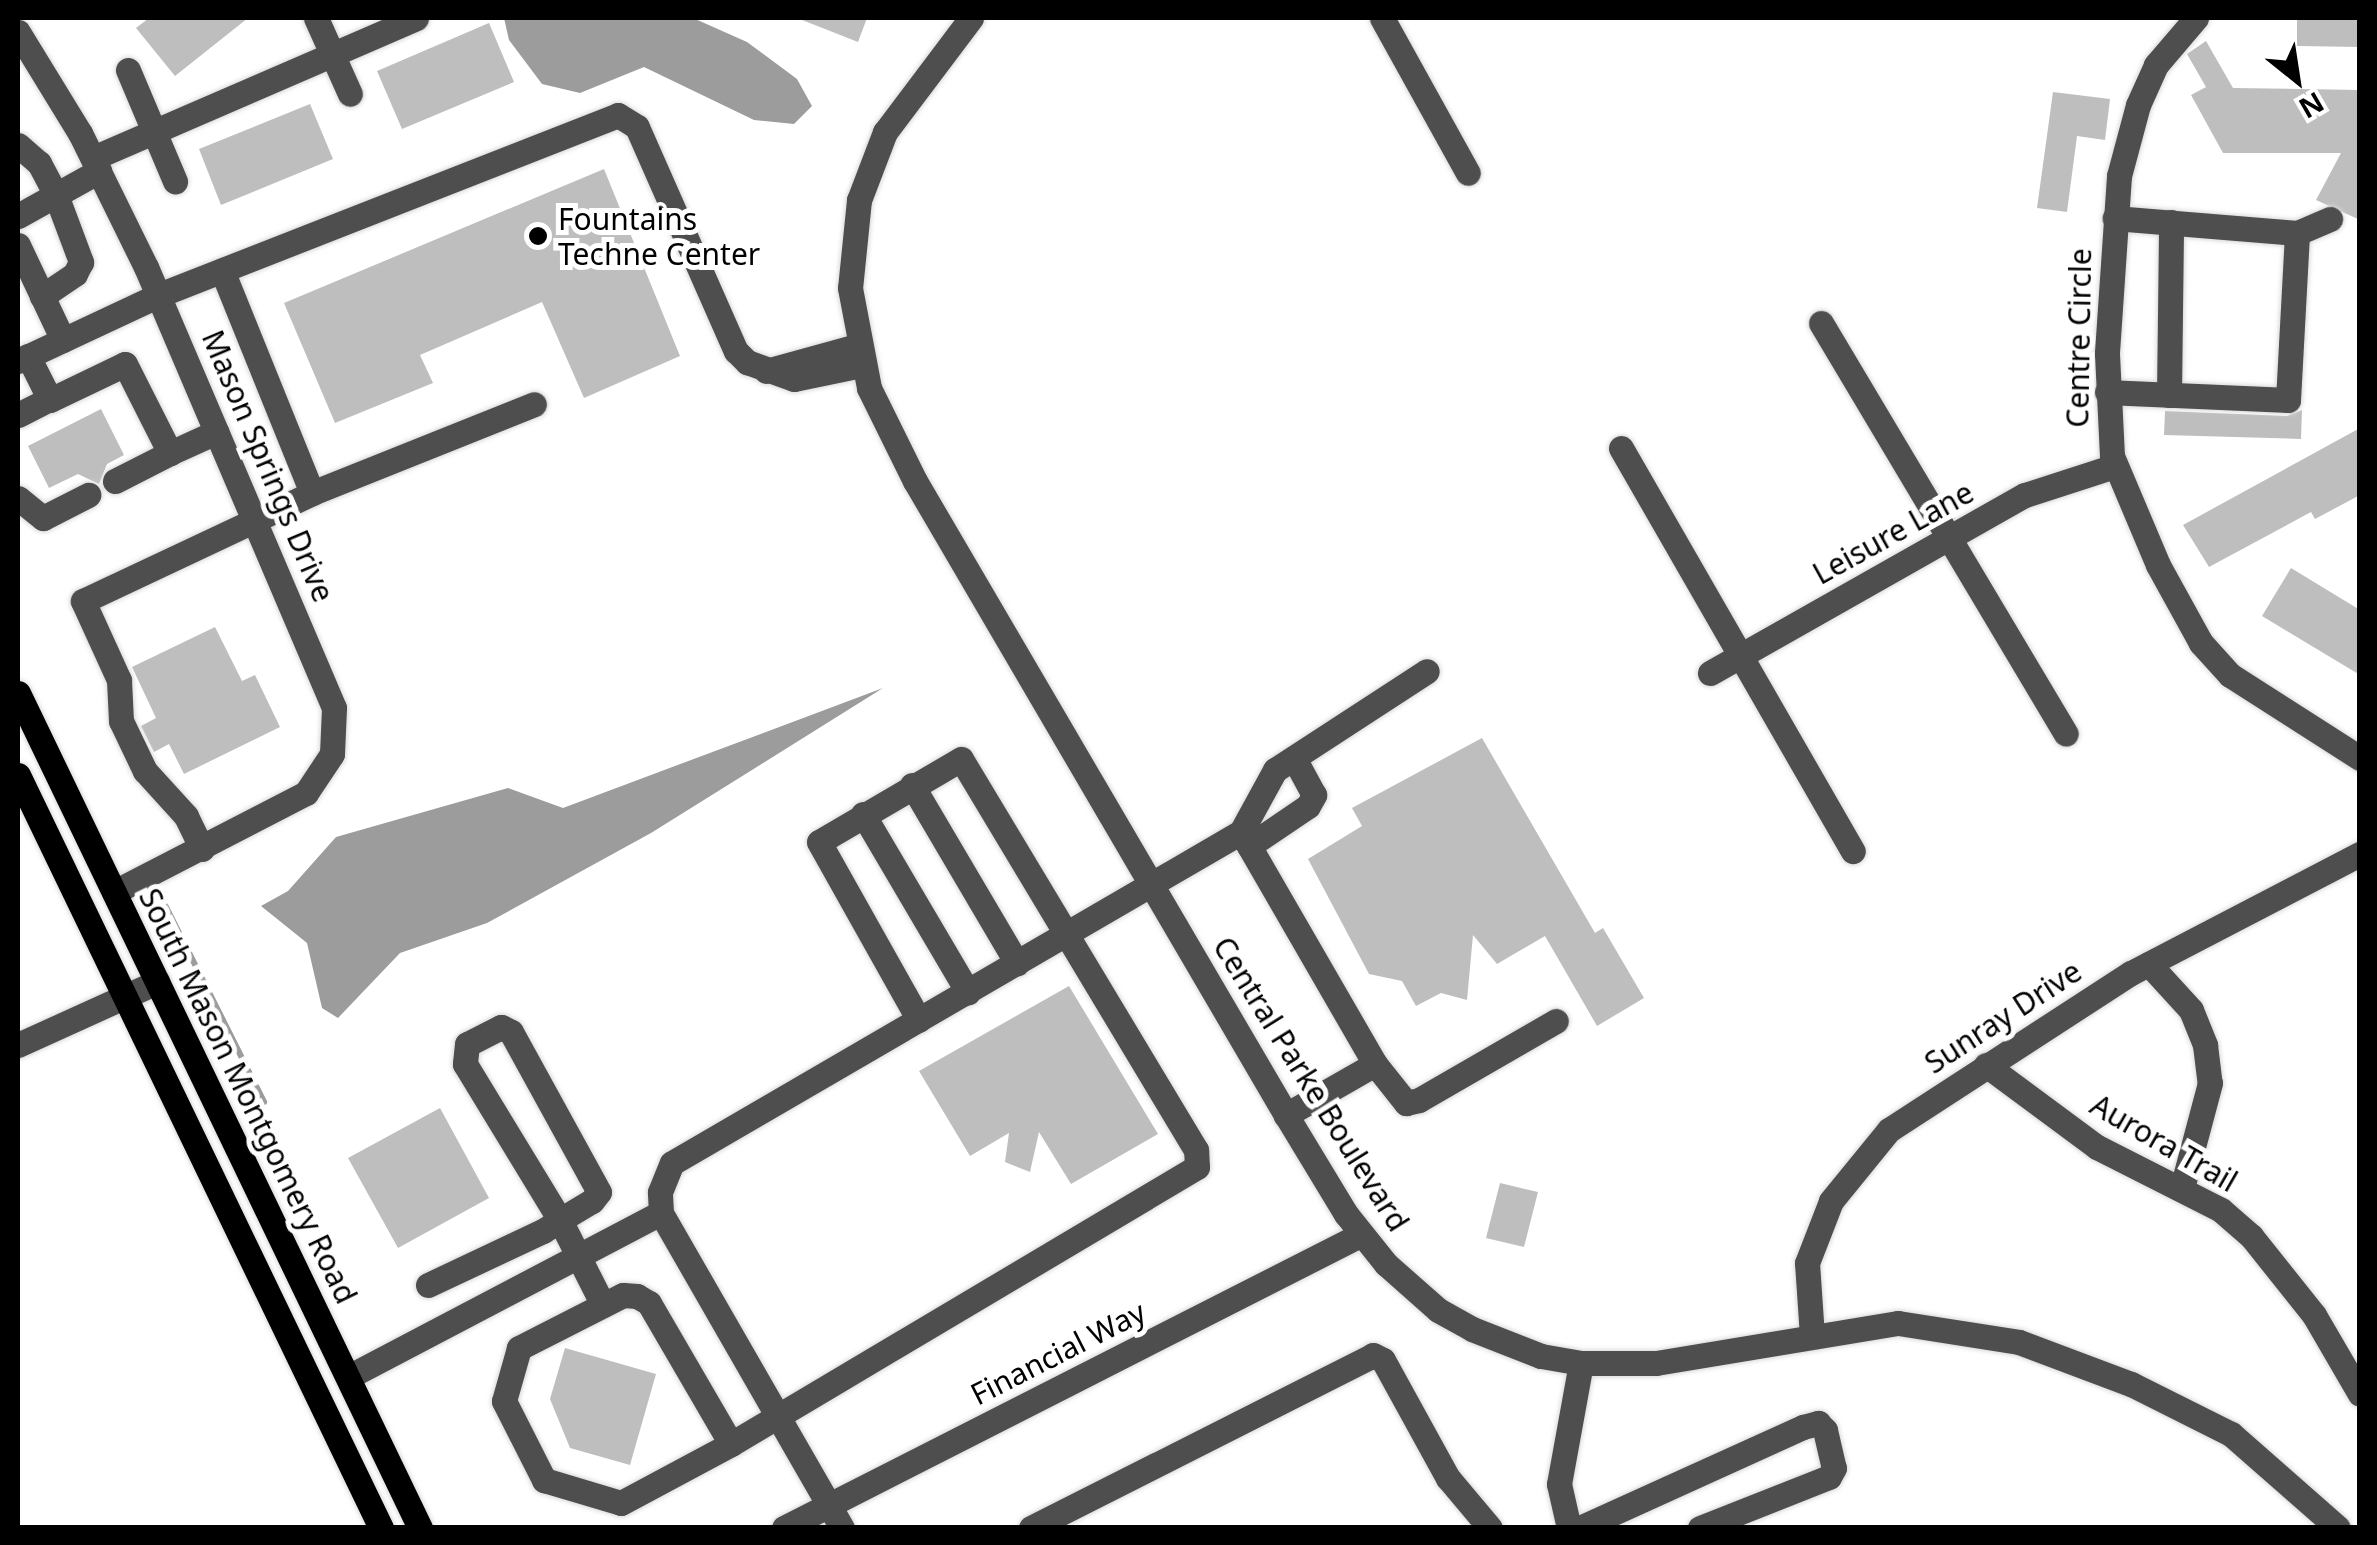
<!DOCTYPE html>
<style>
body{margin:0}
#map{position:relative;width:2377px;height:1545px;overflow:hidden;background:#fff;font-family:"Noto Sans",sans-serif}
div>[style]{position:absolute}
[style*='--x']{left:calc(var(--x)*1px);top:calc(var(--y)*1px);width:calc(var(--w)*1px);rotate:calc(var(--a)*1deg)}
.water>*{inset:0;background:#9c9c9c}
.stream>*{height:6px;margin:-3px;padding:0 3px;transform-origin:3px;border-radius:3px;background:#9c9c9c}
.building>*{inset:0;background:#bebebe}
.roads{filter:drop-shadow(0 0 2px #dbdbdb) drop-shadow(0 0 2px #dbdbdb)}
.minor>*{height:25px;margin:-12.5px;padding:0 12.5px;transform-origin:12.5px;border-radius:12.5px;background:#4e4e4e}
.major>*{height:25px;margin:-12.5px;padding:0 12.5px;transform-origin:12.5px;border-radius:12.5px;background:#000}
.dots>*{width:28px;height:28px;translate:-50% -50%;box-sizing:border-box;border:5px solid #fff;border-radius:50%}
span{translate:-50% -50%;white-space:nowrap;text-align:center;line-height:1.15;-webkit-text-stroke:10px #fff;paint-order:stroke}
.poi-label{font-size:30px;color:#000}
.left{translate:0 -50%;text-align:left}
.street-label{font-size:30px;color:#000}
.frame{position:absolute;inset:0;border:20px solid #000;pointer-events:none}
.north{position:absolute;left:2247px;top:30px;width:100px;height:100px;-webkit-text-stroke:8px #fff;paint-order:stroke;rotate:150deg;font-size:28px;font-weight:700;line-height:40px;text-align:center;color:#000}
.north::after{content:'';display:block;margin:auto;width:35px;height:45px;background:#000;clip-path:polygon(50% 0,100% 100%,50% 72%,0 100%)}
</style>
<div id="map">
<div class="water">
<div style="clip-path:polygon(504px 18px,693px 18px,747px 42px,797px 79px,812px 106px,794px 124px,754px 120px,644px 67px,580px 93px,542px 84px,509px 40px)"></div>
<div style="clip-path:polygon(883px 688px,651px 833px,487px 923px,400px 953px,338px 1018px,322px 1008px,307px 943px,261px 906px,288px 891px,336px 837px,508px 788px,563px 808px)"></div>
</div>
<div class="stream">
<div style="--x:159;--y:893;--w:234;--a:63.3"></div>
</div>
<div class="building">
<div style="clip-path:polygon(149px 18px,248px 18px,175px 76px,136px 28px)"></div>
<div style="clip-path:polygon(797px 18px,867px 18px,858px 42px)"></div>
<div style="clip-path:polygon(2297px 18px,2360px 18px,2360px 47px,2297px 46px)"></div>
<div style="clip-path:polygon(489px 23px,514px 82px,402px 129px,377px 71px)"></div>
<div style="clip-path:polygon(2206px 41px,2233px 88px,2360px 90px,2360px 220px,2316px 200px,2341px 153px,2223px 153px,2191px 95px,2206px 87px,2187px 54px)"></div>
<div style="clip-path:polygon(2053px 92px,2110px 99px,2105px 140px,2077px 136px,2067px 212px,2037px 208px)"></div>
<div style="clip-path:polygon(310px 104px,333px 159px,221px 205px,199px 149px)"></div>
<div style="clip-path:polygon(604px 169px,680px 356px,584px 398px,542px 302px,420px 355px,433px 383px,335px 423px,284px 303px)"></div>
<div style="clip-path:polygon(101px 409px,124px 455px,107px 464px,99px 484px,78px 474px,49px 488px,28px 446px)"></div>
<div style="clip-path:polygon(2302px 410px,2301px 439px,2164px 435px,2165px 411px,2287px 416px)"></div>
<div style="clip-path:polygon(2360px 428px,2360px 495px,2315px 519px,2311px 512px,2209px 567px,2183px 525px)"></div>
<div style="clip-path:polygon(2291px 568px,2360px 610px,2360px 675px,2262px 616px)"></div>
<div style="clip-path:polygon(215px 627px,242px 681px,255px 675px,280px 727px,184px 774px,169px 744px,154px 752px,141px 726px,156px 718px,132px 667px)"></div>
<div style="clip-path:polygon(1482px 738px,1595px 933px,1603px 928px,1644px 998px,1597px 1026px,1545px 936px,1497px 964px,1473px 935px,1467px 1000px,1441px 993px,1416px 1006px,1402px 981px,1369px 974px,1308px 859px,1362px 826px,1352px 808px)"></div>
<div style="clip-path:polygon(1069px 986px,1158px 1134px,1071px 1184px,1039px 1132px,1030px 1172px,1005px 1162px,1009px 1133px,970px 1156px,919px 1071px)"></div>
<div style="clip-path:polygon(440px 1108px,489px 1198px,398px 1248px,348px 1158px)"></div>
<div style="clip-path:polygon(1500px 1183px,1538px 1192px,1524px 1247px,1486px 1238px)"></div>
<div style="clip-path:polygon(565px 1348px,656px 1374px,630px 1465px,570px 1448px,550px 1399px)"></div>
</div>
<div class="roads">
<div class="minor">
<div style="--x:316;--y:18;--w:83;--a:65.9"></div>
<div style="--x:971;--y:18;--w:143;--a:127"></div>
<div style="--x:885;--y:132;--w:73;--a:110.9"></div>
<div style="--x:859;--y:200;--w:88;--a:95.8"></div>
<div style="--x:850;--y:288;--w:102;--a:79.2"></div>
<div style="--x:869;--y:388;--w:104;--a:63.7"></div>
<div style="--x:915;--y:481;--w:735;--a:59.66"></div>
<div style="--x:1286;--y:1115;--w:116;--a:58.8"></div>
<div style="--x:1346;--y:1214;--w:64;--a:51.3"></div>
<div style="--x:1386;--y:1264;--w:69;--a:41.5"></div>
<div style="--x:1438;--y:1310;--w:39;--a:29"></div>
<div style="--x:1472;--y:1329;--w:74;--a:21.4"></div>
<div style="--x:1541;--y:1356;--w:41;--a:9.9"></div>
<div style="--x:1581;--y:1363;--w:75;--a:0"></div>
<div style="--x:1656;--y:1363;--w:245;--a:-9.4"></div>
<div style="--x:1898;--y:1323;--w:122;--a:8.9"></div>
<div style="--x:2019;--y:1342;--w:120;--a:20.6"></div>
<div style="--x:2131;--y:1384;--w:112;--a:26.6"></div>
<div style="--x:2231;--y:1434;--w:142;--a:41.3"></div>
<div style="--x:1382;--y:18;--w:177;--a:61"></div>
<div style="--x:2196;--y:18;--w:62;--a:130.4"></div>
<div style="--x:2156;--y:65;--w:44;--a:114.2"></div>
<div style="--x:2138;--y:105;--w:73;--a:105"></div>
<div style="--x:2119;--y:176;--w:178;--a:93.9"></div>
<div style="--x:2107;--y:354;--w:102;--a:87.2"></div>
<div style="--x:2112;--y:456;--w:118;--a:67.1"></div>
<div style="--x:2158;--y:565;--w:89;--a:61.1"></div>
<div style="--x:2201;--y:643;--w:43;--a:47.8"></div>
<div style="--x:2230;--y:675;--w:154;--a:32.6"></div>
<div style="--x:18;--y:32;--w:119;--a:58.5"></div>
<div style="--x:80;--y:133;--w:149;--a:63.8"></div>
<div style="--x:146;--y:267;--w:479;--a:66.9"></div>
<div style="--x:334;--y:708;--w:46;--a:92.5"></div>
<div style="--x:332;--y:754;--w:47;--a:123.7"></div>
<div style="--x:306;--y:793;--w:216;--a:152.7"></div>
<div style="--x:128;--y:70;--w:121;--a:67.1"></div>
<div style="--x:18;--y:145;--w:28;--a:41"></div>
<div style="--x:39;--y:163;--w:36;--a:62"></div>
<div style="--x:56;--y:195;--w:72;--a:69.5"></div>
<div style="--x:81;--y:262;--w:13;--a:117"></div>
<div style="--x:75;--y:274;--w:40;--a:146"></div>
<div style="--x:93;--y:158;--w:352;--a:-23.4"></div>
<div style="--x:18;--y:216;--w:93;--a:-29.1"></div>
<div style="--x:2297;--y:233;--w:36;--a:-23"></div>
<div style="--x:18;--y:245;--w:105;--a:64.7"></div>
<div style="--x:1821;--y:323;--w:478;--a:59.2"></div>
<div style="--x:28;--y:356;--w:49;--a:63.4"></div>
<div style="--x:50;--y:400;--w:83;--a:-25.6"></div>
<div style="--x:125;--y:364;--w:100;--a:63.2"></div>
<div style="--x:170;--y:453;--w:51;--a:-24.5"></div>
<div style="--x:18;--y:361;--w:156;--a:-25.1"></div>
<div style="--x:159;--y:295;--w:493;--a:-21.4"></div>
<div style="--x:618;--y:115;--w:22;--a:32"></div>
<div style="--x:637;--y:127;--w:245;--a:66.2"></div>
<div style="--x:736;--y:351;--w:16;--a:45"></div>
<div style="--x:747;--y:362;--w:50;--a:19.9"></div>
<div style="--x:794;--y:379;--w:69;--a:-11.6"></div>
<div style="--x:766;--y:371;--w:94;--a:-15.4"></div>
<div style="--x:2107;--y:392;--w:181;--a:2.5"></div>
<div style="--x:2288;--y:400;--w:167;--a:-86.9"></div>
<div style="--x:2297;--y:233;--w:183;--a:-175.3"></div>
<div style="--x:2169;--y:395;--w:173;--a:-89.3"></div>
<div style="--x:18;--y:415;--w:35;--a:-27"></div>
<div style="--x:1621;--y:448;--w:465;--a:60.1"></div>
<div style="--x:115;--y:481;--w:62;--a:-27"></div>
<div style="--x:312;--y:493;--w:239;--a:-21.8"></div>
<div style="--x:18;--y:498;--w:32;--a:39"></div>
<div style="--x:43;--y:518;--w:51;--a:-27.1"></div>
<div style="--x:1710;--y:673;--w:362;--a:-29.5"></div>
<div style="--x:2025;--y:495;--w:95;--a:-17.9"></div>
<div style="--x:912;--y:785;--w:207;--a:59.5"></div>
<div style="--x:863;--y:814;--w:207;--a:59.5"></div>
<div style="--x:1241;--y:832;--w:71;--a:-61.3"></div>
<div style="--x:1275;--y:770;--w:181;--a:-33.1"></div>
<div style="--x:1249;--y:846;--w:71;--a:-34.1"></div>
<div style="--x:1308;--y:806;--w:13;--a:-61"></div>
<div style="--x:1314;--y:795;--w:42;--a:-118.4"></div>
<div style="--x:202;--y:849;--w:37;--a:-116"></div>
<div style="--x:186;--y:816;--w:61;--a:-132.3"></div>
<div style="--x:145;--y:771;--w:55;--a:-115.6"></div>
<div style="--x:121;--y:721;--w:41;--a:-92.8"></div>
<div style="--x:119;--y:680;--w:87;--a:-114.5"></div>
<div style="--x:83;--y:601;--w:253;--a:-25.2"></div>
<div style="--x:312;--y:493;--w:240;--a:-112"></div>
<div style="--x:2149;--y:964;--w:62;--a:47.6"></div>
<div style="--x:2191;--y:1010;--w:38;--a:68"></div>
<div style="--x:2205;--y:1045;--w:38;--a:83"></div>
<div style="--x:2210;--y:1083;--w:109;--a:104.9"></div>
<div style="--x:18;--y:1045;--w:153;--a:-24.4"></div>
<div style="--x:1375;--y:1064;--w:50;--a:51.5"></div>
<div style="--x:1406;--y:1103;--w:13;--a:-13"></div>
<div style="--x:1419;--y:1100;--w:158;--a:-30"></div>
<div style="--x:1986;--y:1065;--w:138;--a:36.5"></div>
<div style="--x:2097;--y:1147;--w:139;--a:26.9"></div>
<div style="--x:2221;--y:1210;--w:40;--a:41"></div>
<div style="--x:2251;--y:1236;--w:101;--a:51.4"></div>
<div style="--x:2314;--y:1315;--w:91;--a:59.8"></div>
<div style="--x:428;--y:1285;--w:127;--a:-25.2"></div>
<div style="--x:543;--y:1231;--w:20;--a:-33"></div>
<div style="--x:560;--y:1220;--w:37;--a:-31"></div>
<div style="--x:592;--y:1201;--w:11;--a:-52"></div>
<div style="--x:599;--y:1192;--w:183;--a:-118.8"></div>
<div style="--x:511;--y:1032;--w:11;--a:-153"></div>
<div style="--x:501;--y:1027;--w:38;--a:153"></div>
<div style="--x:467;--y:1044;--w:20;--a:96"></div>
<div style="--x:465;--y:1064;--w:183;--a:58.7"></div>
<div style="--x:560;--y:1220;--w:95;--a:63.2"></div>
<div style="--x:1812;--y:1336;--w:73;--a:-93.9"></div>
<div style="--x:1807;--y:1263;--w:66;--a:-68.8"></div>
<div style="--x:1831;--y:1201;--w:92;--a:-50.8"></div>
<div style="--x:1889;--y:1130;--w:288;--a:-33"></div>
<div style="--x:2131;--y:973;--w:258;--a:-27.5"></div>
<div style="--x:348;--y:1377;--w:353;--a:-27.7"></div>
<div style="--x:731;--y:1444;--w:163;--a:-120.2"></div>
<div style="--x:649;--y:1303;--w:14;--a:-150"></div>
<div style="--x:637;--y:1296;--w:14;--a:-176"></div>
<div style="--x:623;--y:1295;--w:117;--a:153"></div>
<div style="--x:519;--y:1348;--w:55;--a:105.8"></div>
<div style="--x:504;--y:1401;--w:89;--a:63.1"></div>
<div style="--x:544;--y:1480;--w:80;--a:16.6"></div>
<div style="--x:621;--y:1503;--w:125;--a:-28.2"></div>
<div style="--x:731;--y:1444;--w:542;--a:-30.73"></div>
<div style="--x:1197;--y:1167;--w:17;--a:-93"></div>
<div style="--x:1196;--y:1150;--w:456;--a:-121"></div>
<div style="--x:961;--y:759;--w:164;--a:149.7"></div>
<div style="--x:819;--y:842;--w:204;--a:60.7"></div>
<div style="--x:784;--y:1528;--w:646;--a:-26.96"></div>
<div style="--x:842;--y:1528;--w:363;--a:-119.9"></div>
<div style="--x:661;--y:1213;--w:21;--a:-93"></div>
<div style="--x:660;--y:1192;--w:31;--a:-68"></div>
<div style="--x:672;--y:1163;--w:658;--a:-30.19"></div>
<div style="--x:1241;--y:832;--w:268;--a:60"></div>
<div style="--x:1375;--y:1064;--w:103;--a:150.2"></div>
<div style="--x:1031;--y:1528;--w:383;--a:-26.8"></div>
<div style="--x:1373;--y:1355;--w:11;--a:27"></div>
<div style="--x:1383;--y:1360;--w:135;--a:61.2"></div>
<div style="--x:1448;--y:1478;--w:65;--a:50"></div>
<div style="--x:1569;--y:1528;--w:45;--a:-102.8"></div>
<div style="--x:1559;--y:1484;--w:123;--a:-79.7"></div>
<div style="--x:1580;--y:1528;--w:245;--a:-24.4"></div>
<div style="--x:1803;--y:1427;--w:16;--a:-15"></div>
<div style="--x:1818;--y:1423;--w:10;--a:45"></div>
<div style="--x:1825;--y:1430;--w:39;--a:77"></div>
<div style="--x:1834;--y:1468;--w:10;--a:119"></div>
<div style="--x:1829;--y:1477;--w:139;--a:158.4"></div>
</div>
<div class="major">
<div style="--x:18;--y:693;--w:927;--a:64.29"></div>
<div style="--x:18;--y:775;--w:836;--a:64.26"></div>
</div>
</div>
<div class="dots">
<div style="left:538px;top:236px;background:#000"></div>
</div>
<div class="poi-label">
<span class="left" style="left:558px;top:236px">Fountains<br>Techne Center</span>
</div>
<div class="street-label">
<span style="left:2079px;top:338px;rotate:-89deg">Centre Circle</span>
<span style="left:268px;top:466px;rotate:67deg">Mason Springs Drive</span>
<span style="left:1893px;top:533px;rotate:-29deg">Leisure Lane</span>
<span style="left:2003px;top:1017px;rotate:-33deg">Sunray Drive</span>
<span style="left:1311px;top:1084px;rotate:58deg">Central Parke Boulevard</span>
<span style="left:248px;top:1096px;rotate:64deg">South Mason Montgomery Road</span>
<span style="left:2164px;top:1143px;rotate:30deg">Aurora Trail</span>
<span style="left:1058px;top:1353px;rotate:-27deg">Financial Way</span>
</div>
<div class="frame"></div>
<div class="north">N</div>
</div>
